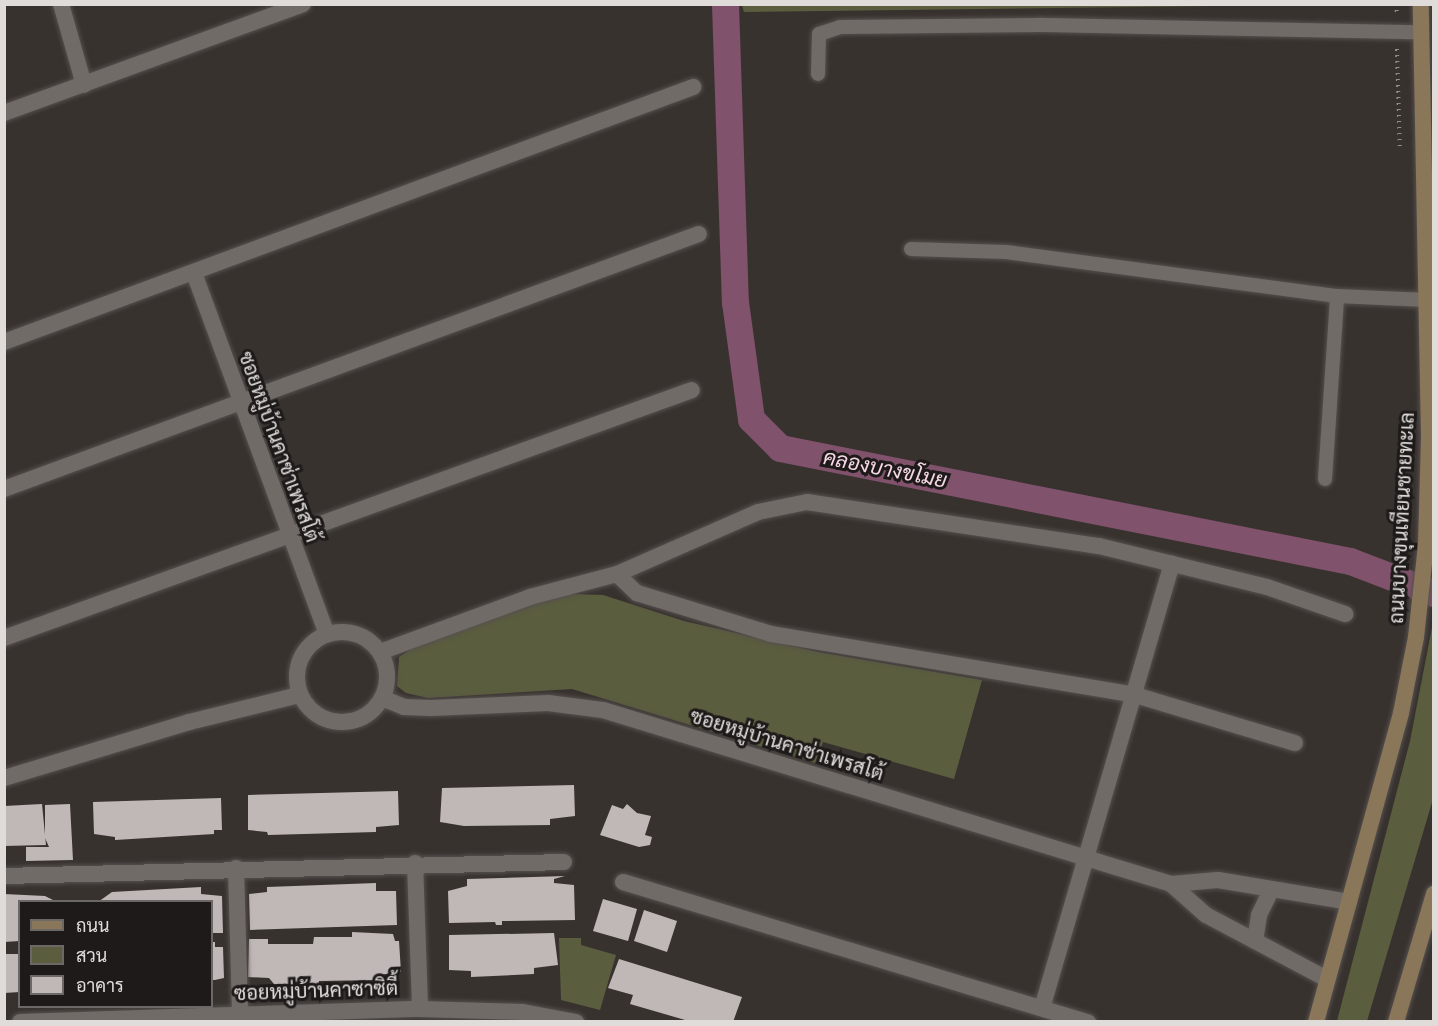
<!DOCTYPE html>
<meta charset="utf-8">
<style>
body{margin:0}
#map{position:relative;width:1438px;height:1026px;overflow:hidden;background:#38322f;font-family:"Libre Baskerville",Sarabun,serif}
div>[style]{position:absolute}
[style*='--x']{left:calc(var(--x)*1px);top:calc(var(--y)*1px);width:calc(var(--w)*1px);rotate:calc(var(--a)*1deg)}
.green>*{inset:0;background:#5b5d3f}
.canal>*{height:27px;margin:-13.5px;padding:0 13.5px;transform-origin:13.5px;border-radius:13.5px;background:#80526b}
.building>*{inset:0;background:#c0b7b7}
.path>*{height:4px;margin-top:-2px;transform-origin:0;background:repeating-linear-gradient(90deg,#928d8b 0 1.5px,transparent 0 6px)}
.roads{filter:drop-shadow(0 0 2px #55504e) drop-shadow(0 0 2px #55504e)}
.service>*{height:14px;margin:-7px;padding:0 7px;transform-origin:7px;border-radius:7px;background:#716b68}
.minor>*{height:16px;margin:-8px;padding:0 8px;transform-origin:8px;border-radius:8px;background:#716b68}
.minor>.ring{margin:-8px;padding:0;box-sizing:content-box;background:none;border:16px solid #716b68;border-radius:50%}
.secondary>*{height:16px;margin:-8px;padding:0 8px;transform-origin:8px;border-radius:8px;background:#8a7759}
span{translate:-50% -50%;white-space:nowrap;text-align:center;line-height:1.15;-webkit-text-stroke:6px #1d1a19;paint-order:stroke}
.street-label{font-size:20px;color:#e0dcda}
.water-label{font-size:21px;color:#f6d7e6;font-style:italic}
.frame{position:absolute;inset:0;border:6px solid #e0dcda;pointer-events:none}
.legend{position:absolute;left:18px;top:900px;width:195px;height:108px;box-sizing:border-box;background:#1d1a19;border:2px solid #6b6866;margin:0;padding:8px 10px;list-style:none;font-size:18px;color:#e0dcda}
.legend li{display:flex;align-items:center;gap:12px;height:30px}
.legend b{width:30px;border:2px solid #6b6866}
</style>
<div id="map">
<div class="green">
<div style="clip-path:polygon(1376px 4px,744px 12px,742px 5px,742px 4px)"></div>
<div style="clip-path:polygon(572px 594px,603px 595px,684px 621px,818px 652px,982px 680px,954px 779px,823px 742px,815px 763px,572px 689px,428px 698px,406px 693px,397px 686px,399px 657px,411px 649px,525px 607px)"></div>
<div style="clip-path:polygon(1433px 622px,1433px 799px,1367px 1021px,1337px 1021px,1410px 741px)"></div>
<div style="clip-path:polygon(559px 938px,581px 938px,581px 945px,616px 955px,600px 1010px,561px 1000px)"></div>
</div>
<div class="canal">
<div style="--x:725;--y:4;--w:298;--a:88.1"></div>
<div style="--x:735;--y:302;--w:118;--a:82.2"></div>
<div style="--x:751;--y:419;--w:41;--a:45"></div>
<div style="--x:780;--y:448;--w:581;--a:11.21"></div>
<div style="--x:1350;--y:561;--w:90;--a:20.9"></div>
</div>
<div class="building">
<div style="clip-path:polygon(574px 785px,575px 816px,550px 819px,550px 825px,464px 826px,440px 822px,442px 788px)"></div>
<div style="clip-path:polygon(398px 791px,399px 825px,376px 827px,376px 832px,268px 835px,267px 832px,248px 830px,248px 795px)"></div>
<div style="clip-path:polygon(221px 798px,222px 830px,214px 830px,214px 834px,115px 840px,115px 837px,94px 834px,93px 802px)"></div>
<div style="clip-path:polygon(42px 804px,46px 845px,4px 846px,4px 806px)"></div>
<div style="clip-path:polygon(70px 804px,73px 860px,26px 861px,26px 847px,49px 847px,45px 838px,45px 805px)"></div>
<div style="clip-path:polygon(627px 804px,637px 813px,651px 816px,645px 835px,652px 837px,650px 845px,639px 847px,600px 835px,612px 805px,623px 809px)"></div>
<div style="clip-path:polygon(565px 876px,554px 879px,554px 883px,574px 885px,575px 920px,502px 921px,502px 925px,496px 925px,495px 922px,449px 923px,448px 891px,467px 886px,467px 879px)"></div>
<div style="clip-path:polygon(376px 883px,376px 891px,396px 891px,397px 925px,250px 930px,249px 894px,267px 892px,267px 887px)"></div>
<div style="clip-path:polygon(201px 887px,201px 894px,222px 896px,223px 933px,212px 933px,212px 902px,98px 902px,112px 892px)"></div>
<div style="clip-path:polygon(4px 894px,45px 896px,57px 902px,20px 902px,20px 941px,4px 942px)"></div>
<div style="clip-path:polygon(603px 899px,637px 909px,628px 941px,593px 931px)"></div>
<div style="clip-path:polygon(644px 910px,677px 921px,667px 952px,634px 941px)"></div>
<div style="clip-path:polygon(352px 932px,393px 934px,395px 941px,399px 941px,401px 972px,378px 975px,378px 980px,319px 981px,319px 984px,292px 981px,291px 984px,274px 984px,269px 978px,248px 977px,249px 939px,268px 939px,268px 944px,313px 944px,314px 937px,352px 937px)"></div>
<div style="clip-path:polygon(554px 933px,558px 965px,534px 968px,534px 974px,471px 977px,471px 971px,449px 970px,449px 935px)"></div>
<div style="clip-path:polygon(212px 942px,215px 942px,215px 947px,223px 947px,224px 978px,215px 980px,212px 980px)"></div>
<div style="clip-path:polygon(4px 954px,20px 954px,20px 992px,4px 993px)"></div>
<div style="clip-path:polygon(619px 959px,742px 997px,733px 1022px,692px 1022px,630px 1004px,633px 995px,608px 988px)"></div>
</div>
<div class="path">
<div style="--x:1396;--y:4;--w:10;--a:84"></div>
<div style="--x:1397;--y:49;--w:100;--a:88.3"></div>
</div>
<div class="roads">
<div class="service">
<div style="--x:818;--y:74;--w:40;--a:-88.6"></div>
<div style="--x:819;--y:34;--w:22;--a:-18"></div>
<div style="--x:840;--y:27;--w:200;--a:-0.6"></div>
<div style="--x:1040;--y:25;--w:381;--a:1.1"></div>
<div style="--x:911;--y:249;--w:95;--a:1.8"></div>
<div style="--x:1006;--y:252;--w:334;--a:7.6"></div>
<div style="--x:1337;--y:296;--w:90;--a:2.5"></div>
<div style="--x:1325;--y:479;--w:183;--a:-86.2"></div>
</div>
<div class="minor">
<div style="--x:61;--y:4;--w:84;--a:74.1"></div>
<div style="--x:4;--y:113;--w:318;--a:-20"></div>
<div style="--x:194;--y:273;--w:385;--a:69.8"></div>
<div style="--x:4;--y:342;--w:735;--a:-20.31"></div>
<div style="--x:4;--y:489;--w:740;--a:-20.15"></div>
<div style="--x:617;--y:574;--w:28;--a:44"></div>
<div style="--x:637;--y:593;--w:140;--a:17"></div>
<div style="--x:771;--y:634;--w:369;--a:9.5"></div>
<div style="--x:1135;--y:695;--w:167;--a:16.7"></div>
<div class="ring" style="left:297px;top:632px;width:74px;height:74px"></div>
<div style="--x:4;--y:638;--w:731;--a:-19.82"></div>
<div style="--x:380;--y:652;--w:160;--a:-20.1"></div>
<div style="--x:530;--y:597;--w:90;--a:-14.8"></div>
<div style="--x:617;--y:574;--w:154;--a:-23.7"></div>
<div style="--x:758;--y:512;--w:50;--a:-11.5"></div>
<div style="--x:807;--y:502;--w:295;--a:8.6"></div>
<div style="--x:1099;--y:546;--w:173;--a:13.7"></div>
<div style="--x:1267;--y:587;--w:83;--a:19.1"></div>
<div style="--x:382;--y:698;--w:24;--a:22"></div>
<div style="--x:404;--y:707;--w:27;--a:2"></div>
<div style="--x:431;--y:708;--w:117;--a:-2.4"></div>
<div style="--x:548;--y:703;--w:55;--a:7.3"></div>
<div style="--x:603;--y:710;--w:594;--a:17.03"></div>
<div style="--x:1171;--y:884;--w:47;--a:41.5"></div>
<div style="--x:1206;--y:915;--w:137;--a:27.9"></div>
<div style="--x:4;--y:778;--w:193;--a:-16.8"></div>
<div style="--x:189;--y:722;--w:113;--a:-13.8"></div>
<div style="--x:415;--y:863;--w:146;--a:88"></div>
<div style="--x:236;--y:868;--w:146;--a:88.4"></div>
<div style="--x:4;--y:876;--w:560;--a:-1.43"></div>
<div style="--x:623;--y:882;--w:486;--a:16.8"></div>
<div style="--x:1171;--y:884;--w:47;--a:-4.9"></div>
<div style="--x:1218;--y:880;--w:133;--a:9.5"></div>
<div style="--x:1255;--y:941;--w:26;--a:-81"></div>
<div style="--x:1259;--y:915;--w:28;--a:-64"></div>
<div style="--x:1042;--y:1008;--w:463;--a:-73.7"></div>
<div style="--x:20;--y:1022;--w:400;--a:-1.9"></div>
<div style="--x:420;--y:1009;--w:103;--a:1.7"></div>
<div style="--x:523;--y:1012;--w:54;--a:10.7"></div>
</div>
<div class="secondary">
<div style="--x:1316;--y:1022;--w:320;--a:-74.6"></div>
<div style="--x:1401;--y:713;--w:77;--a:-78.8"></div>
<div style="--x:1416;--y:637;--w:93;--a:-83.8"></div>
<div style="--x:1426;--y:545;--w:109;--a:-88.4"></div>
<div style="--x:1429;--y:436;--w:432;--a:-91.1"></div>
<div style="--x:1396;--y:1022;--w:134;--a:-73.5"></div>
</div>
</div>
<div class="street-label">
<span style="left:279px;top:447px;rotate:70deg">ซอยหมู่บ้านคาซ่าเพรสโต้</span>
<span style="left:1402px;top:518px;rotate:-87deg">ถนนบางขุนเทียนชายทะเล</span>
<span style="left:787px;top:745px;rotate:17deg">ซอยหมู่บ้านคาซ่าเพรสโต้</span>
<span style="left:316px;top:991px;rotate:-2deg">ซอยหมู่บ้านคาซาซิตี้</span>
</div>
<div class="water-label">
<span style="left:885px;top:469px;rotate:11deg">คลองบางขโมย</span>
</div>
<div class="frame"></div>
<ul class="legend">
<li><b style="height:8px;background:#8a7759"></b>ถนน</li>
<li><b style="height:16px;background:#5b5d3f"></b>สวน</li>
<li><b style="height:16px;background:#c0b7b7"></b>อาคาร</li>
</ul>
</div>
